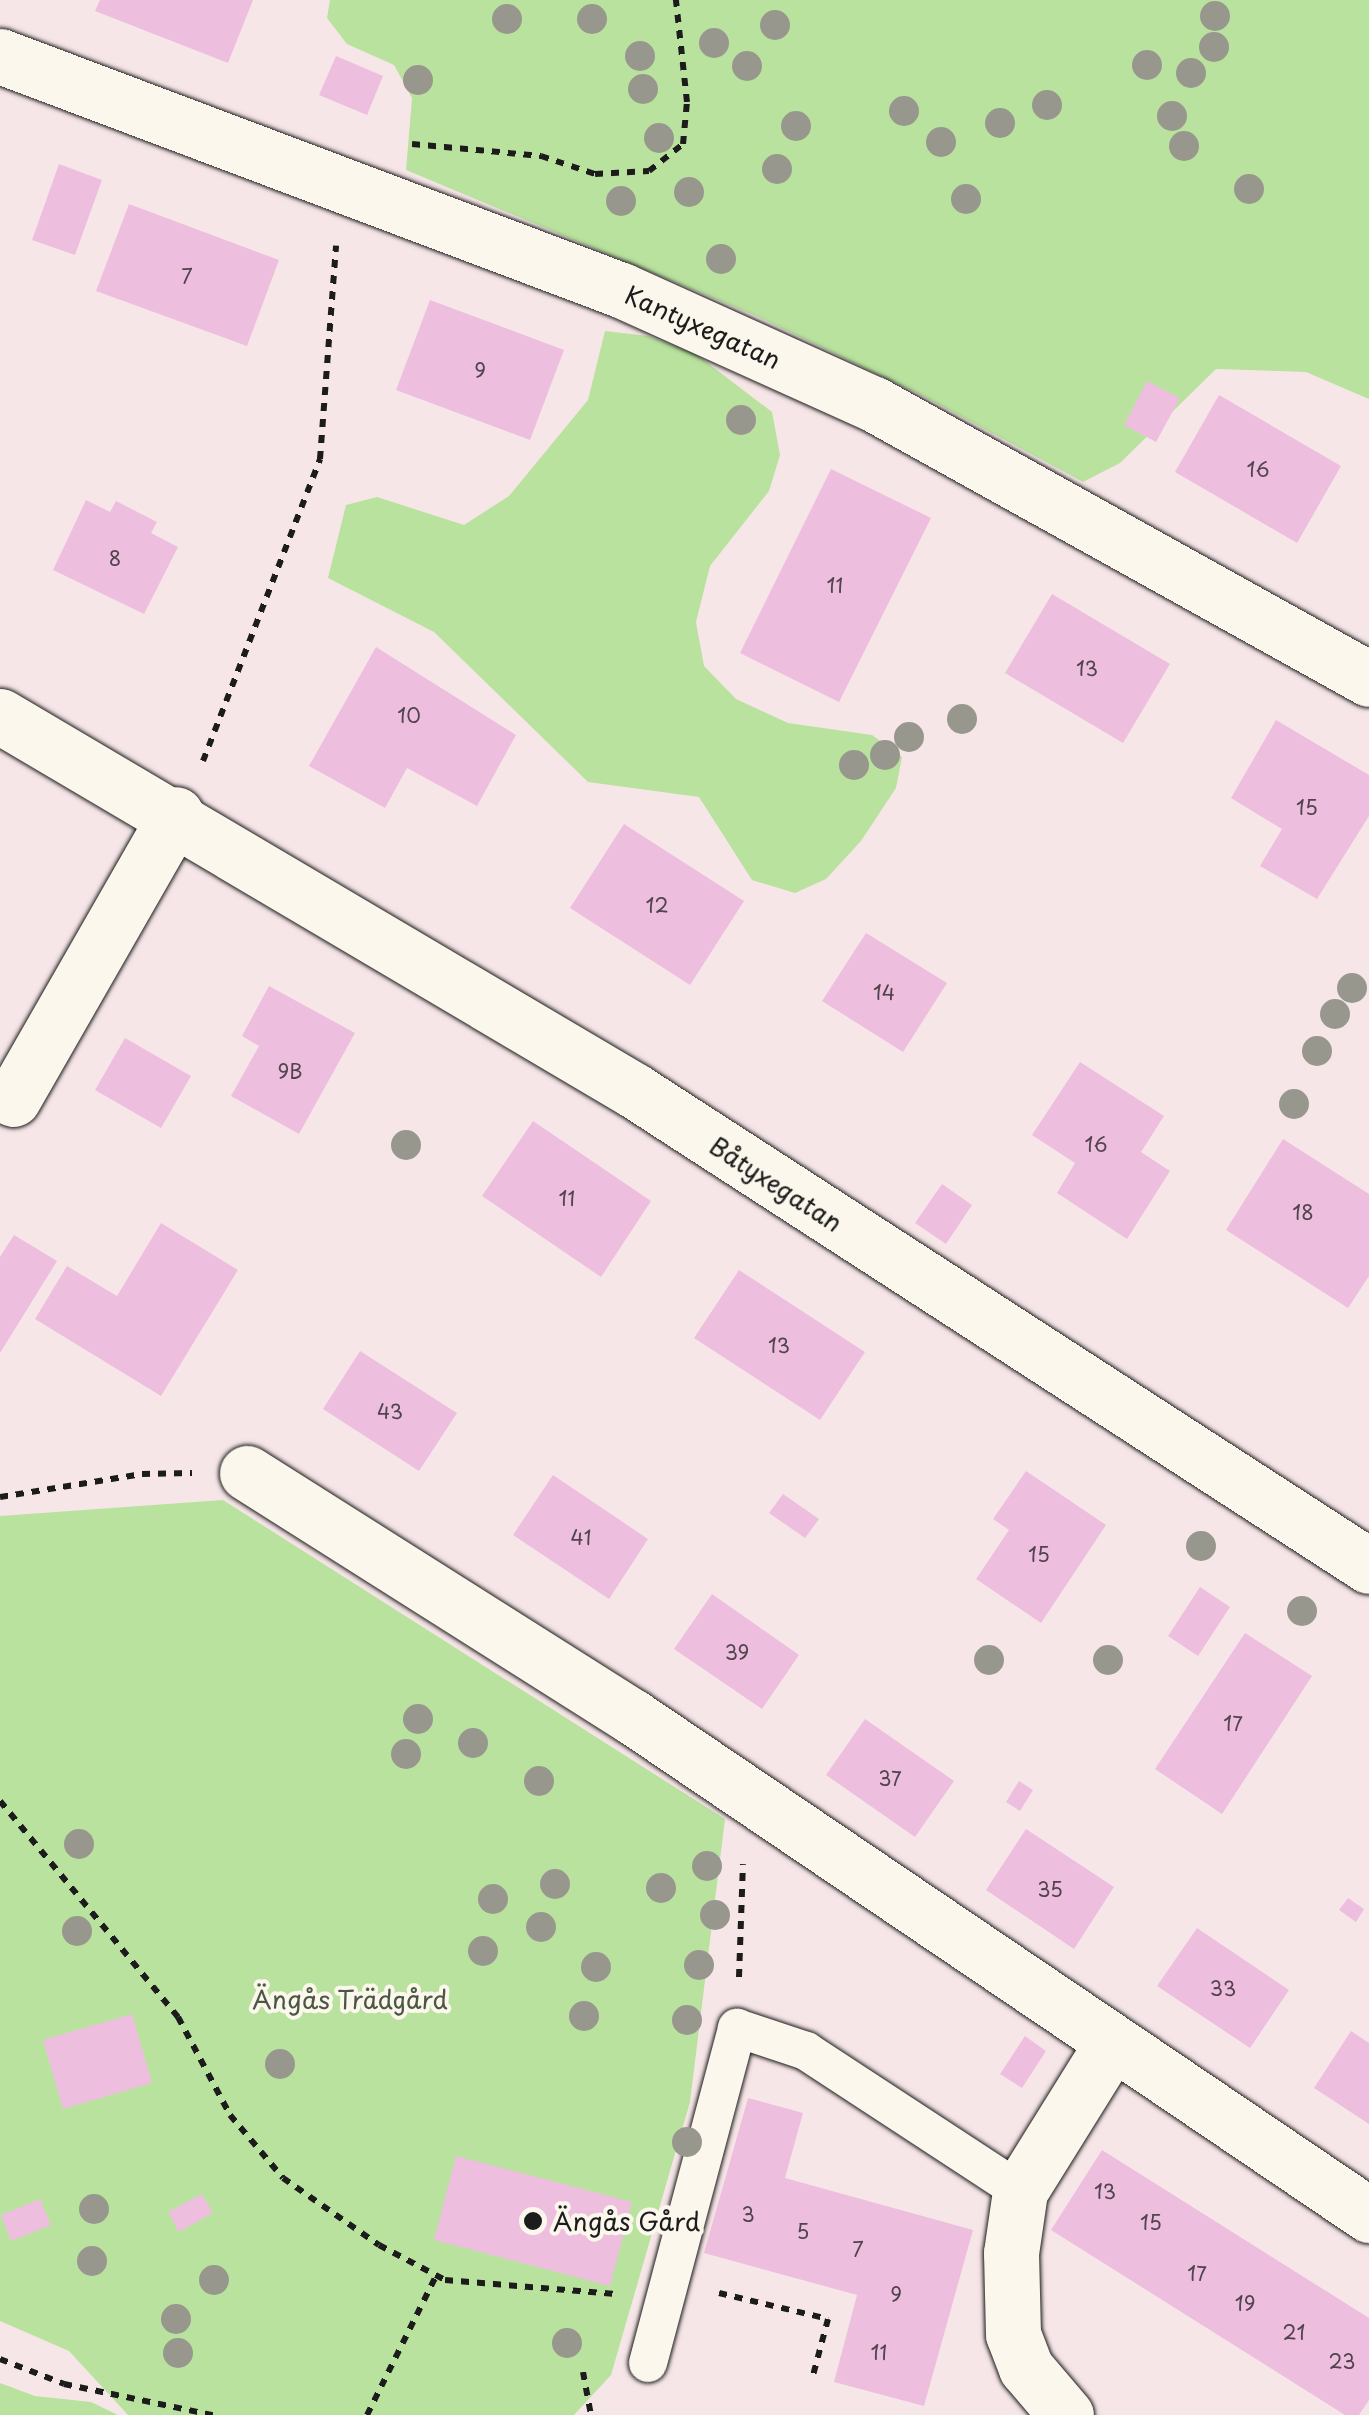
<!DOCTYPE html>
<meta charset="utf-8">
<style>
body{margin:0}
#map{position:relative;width:1369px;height:2415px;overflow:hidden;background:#f7e6e8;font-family:"Playpen Sans",sans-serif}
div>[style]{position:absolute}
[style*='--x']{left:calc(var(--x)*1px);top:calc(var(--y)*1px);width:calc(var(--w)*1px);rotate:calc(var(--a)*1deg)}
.green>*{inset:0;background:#b9e29e}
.building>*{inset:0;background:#eebedf}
.path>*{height:6px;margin-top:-3px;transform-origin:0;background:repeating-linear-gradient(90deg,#1c1c1c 0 8px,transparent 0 16px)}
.roads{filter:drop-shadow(0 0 2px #1c1c1c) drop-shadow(0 0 2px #1c1c1c)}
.service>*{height:38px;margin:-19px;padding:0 19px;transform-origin:19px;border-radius:19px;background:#fbf7ec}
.minor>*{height:55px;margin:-27.5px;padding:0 27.5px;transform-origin:27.5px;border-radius:27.5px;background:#fbf7ec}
.trees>*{width:30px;height:30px;margin:-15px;border-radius:50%;background:#98978d}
.dots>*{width:28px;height:28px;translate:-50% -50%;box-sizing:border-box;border:5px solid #fbf7ec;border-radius:50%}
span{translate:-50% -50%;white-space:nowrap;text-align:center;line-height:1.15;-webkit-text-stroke:8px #fbf7ec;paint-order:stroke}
.number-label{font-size:20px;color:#50444d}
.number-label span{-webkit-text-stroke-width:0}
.street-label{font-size:25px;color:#1c1c1c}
.park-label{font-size:25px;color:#4b5743}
.poi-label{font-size:25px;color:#1c1c1c}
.left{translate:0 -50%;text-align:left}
</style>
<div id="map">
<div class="green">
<div style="clip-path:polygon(330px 0,1369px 0,1369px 399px,1306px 372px,1216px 369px,1120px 463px,1083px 482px,919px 394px,756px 316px,406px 170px,412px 98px,394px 65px,347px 44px,327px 18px)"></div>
<div style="clip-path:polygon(605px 331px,648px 336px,696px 354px,772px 412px,780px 455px,769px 491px,710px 566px,696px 622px,704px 666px,736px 699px,788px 723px,872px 735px,902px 757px,896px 788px,861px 841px,826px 879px,795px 893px,752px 880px,699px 797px,588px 782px,434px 632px,328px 578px,346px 505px,377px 497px,464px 525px,509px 496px,588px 400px)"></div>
<div style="clip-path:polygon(223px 1500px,725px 1819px,690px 2102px,611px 2375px,574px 2415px,128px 2415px,69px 2351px,0 2321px,0 1516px)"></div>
<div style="clip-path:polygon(0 2383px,35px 2396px,91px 2402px,118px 2415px,0 2415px)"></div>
</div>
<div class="building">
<div style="clip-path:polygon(100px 0,253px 0,228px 63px,95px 11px)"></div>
<div style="clip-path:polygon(336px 56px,383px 76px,367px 115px,319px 95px)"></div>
<div style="clip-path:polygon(59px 164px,102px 180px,75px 255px,32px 240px)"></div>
<div style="clip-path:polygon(129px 204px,279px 260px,247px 346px,96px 291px)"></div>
<div style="clip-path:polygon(430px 300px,564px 350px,530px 440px,396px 390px)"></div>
<div style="clip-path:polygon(1147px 381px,1180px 398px,1156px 442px,1124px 425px)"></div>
<div style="clip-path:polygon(1219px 395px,1341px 466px,1297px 543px,1175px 472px)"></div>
<div style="clip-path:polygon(831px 469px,931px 518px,839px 702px,740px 653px)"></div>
<div style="clip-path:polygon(86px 500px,110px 512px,116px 501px,157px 522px,151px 533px,178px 547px,144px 614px,53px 570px)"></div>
<div style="clip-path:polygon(1052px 594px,1170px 664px,1123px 743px,1005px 673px)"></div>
<div style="clip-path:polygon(376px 647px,516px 735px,477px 806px,407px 768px,385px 808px,309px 766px)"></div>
<div style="clip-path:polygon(1276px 720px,1369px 775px,1369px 816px,1317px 899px,1260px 866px,1282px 829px,1231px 798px)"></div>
<div style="clip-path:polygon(624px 824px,744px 901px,690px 985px,570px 908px)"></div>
<div style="clip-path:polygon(866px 933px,947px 983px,903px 1052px,822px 1001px)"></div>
<div style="clip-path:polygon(269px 986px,355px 1033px,299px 1134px,231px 1096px,259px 1046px,242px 1036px)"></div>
<div style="clip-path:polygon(125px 1038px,191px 1076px,161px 1128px,95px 1090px)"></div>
<div style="clip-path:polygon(1080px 1062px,1164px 1116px,1141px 1152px,1170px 1171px,1127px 1239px,1057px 1193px,1075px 1163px,1032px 1135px)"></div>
<div style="clip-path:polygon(533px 1121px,651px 1201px,601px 1277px,482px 1196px)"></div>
<div style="clip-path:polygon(1283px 1139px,1369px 1194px,1369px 1276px,1348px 1308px,1226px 1230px)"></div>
<div style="clip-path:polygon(942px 1184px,972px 1205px,946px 1244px,915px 1223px)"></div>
<div style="clip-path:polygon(161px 1223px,238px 1270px,161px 1396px,35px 1319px,67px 1266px,117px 1296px)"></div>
<div style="clip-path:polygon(14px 1235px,57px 1261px,0 1353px,0 1257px)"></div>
<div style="clip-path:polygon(739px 1270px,865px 1352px,820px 1420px,694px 1338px)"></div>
<div style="clip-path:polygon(360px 1351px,457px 1413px,419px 1471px,323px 1409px)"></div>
<div style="clip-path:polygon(1026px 1471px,1106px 1525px,1041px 1623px,976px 1579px,1009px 1530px,993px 1519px)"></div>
<div style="clip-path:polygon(553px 1475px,648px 1539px,609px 1599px,513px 1535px)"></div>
<div style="clip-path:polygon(783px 1494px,819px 1519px,805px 1538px,769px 1513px)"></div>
<div style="clip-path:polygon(1200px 1587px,1230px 1607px,1198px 1656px,1168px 1636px)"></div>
<div style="clip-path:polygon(712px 1594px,799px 1655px,762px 1709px,674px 1649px)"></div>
<div style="clip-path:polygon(1245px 1633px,1312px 1676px,1222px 1814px,1155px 1769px)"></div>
<div style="clip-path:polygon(865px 1719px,954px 1781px,915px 1837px,826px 1775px)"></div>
<div style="clip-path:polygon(1019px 1781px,1033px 1790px,1020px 1811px,1006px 1802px)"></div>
<div style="clip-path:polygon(1026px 1829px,1114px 1887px,1074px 1949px,986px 1890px)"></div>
<div style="clip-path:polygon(1348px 1898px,1364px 1909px,1356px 1922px,1339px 1910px)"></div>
<div style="clip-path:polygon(1197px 1928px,1289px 1990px,1250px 2048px,1157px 1986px)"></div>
<div style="clip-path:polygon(132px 2014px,152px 2083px,63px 2109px,43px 2040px)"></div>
<div style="clip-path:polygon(1351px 2031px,1369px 2043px,1369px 2124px,1314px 2088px)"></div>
<div style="clip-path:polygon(1025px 2036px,1046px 2051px,1022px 2088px,1000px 2074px)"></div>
<div style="clip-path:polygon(748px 2098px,803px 2113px,785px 2178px,973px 2230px,924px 2406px,834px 2382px,857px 2295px,704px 2253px)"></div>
<div style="clip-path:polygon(1102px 2150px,1369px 2318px,1369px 2400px,1359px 2415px,1345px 2415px,1051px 2230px)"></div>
<div style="clip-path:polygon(456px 2156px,632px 2202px,610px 2286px,434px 2240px)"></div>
<div style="clip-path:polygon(202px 2194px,213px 2213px,179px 2232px,168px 2212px)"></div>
<div style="clip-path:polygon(40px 2199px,51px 2225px,11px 2241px,1px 2215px)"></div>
</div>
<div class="path">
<div style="--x:412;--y:144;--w:130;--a:5.3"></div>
<div style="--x:541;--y:156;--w:57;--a:18.4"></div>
<div style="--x:595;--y:174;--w:54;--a:-3.2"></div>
<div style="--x:649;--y:171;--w:43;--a:-38.5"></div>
<div style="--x:683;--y:144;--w:42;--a:-84.6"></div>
<div style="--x:687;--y:102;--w:103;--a:-96.2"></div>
<div style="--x:203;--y:761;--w:324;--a:-68.8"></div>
<div style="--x:320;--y:459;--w:214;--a:-85.7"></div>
<div style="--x:0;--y:1497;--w:144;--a:-9.2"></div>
<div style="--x:142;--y:1474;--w:50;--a:-1.1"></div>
<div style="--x:0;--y:1801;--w:280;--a:50.5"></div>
<div style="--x:178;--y:2017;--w:111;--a:62"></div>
<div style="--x:230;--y:2115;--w:82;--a:49.9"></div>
<div style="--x:283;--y:2178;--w:117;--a:34.9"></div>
<div style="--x:379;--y:2245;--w:75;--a:27.9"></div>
<div style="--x:445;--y:2280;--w:171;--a:4.7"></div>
<div style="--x:739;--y:1977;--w:113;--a:-88"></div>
<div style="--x:719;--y:2293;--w:112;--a:13.4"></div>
<div style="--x:828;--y:2319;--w:62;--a:104.9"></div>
<div style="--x:0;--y:2359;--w:69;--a:21.3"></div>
<div style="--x:64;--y:2384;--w:152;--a:11.8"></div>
<div style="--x:583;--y:2372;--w:44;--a:79.5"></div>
<div style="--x:367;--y:2415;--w:157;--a:-63.6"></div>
</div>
<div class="roads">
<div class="service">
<div style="--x:648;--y:2363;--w:347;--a:-75.1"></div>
<div style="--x:737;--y:2028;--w:73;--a:18.4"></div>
<div style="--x:806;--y:2051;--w:256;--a:33.2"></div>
</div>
<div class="minor">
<div style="--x:0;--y:56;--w:664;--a:20.65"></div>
<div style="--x:621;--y:290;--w:277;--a:24.3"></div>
<div style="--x:874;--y:404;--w:566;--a:29.05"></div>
<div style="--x:0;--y:716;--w:737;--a:30.56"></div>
<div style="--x:635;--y:1091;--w:874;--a:32.91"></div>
<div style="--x:13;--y:1099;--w:328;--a:-60.2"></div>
<div style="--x:247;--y:1473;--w:457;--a:32.3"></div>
<div style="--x:633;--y:1717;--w:889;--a:34.08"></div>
<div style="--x:1066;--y:2415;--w:62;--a:-130.4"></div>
<div style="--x:1026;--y:2368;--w:36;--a:-111"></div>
<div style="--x:1013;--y:2334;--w:81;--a:-91.4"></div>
<div style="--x:1011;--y:2253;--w:63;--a:-81.7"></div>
<div style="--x:1020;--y:2191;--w:172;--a:-58.1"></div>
</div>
</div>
<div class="trees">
<div style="left:1215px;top:16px"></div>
<div style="left:507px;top:19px"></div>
<div style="left:592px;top:19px"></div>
<div style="left:775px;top:25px"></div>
<div style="left:714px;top:43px"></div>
<div style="left:1214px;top:47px"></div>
<div style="left:640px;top:56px"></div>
<div style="left:1147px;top:65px"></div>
<div style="left:747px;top:66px"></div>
<div style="left:1191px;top:73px"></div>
<div style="left:418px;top:80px"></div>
<div style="left:643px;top:89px"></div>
<div style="left:1047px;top:105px"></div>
<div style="left:904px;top:111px"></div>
<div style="left:1172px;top:116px"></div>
<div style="left:1000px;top:123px"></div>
<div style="left:796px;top:126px"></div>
<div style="left:659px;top:138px"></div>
<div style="left:941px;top:142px"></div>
<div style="left:1184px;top:146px"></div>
<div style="left:777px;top:169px"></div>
<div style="left:1249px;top:189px"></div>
<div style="left:689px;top:192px"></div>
<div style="left:966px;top:199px"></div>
<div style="left:621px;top:201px"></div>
<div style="left:721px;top:259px"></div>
<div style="left:741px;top:420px"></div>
<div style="left:962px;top:719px"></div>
<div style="left:909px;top:737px"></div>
<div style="left:885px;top:755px"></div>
<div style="left:854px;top:765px"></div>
<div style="left:1352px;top:988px"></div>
<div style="left:1335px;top:1014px"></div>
<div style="left:1317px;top:1051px"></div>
<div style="left:1294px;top:1104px"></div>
<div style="left:406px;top:1145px"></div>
<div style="left:1201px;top:1546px"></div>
<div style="left:1302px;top:1611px"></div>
<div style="left:989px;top:1660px"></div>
<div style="left:1108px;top:1660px"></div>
<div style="left:418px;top:1719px"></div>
<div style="left:473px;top:1743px"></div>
<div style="left:406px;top:1754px"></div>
<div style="left:539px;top:1781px"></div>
<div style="left:79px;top:1844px"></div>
<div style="left:707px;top:1866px"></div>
<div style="left:555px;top:1884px"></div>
<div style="left:661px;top:1888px"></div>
<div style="left:493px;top:1899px"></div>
<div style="left:715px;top:1915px"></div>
<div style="left:541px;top:1927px"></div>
<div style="left:77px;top:1931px"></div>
<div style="left:483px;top:1951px"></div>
<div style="left:699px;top:1965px"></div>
<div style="left:596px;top:1967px"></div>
<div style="left:584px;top:2016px"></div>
<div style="left:687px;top:2020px"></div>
<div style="left:280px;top:2064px"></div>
<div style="left:687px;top:2142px"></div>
<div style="left:94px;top:2209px"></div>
<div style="left:92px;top:2261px"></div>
<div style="left:214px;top:2280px"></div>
<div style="left:176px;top:2319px"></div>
<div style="left:567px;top:2343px"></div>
<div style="left:178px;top:2353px"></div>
</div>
<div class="dots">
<div style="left:533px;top:2221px;background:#1c1c1c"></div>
</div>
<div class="number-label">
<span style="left:187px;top:276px">7</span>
<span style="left:480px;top:370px">9</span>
<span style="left:1258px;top:469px">16</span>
<span style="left:115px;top:558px">8</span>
<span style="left:835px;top:585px">11</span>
<span style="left:1087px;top:668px">13</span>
<span style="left:409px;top:715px">10</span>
<span style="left:1307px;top:807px">15</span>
<span style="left:657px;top:905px">12</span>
<span style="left:884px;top:992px">14</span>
<span style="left:290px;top:1071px">9B</span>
<span style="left:1096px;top:1144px">16</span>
<span style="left:567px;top:1198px">11</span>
<span style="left:1303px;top:1212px">18</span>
<span style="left:779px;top:1345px">13</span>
<span style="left:390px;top:1411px">43</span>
<span style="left:581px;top:1537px">41</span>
<span style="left:1039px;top:1554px">15</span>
<span style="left:737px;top:1652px">39</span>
<span style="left:1233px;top:1723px">17</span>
<span style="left:890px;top:1778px">37</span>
<span style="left:1050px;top:1889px">35</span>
<span style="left:1223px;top:1988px">33</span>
<span style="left:1105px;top:2191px">13</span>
<span style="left:748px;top:2214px">3</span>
<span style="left:1151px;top:2222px">15</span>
<span style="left:803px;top:2231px">5</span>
<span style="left:858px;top:2249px">7</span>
<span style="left:1197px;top:2273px">17</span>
<span style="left:896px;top:2294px">9</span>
<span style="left:1245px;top:2303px">19</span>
<span style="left:1294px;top:2332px">21</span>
<span style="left:879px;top:2352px">11</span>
<span style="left:1342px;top:2361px">23</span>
</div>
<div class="street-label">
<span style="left:703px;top:327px;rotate:24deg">Kantyxegatan</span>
<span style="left:776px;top:1184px;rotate:33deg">Båtyxegatan</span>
</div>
<div class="park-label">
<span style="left:350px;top:1999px">Ängås Trädgård</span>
</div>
<div class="poi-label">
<span class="left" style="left:553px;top:2221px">Ängås Gård</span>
</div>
</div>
